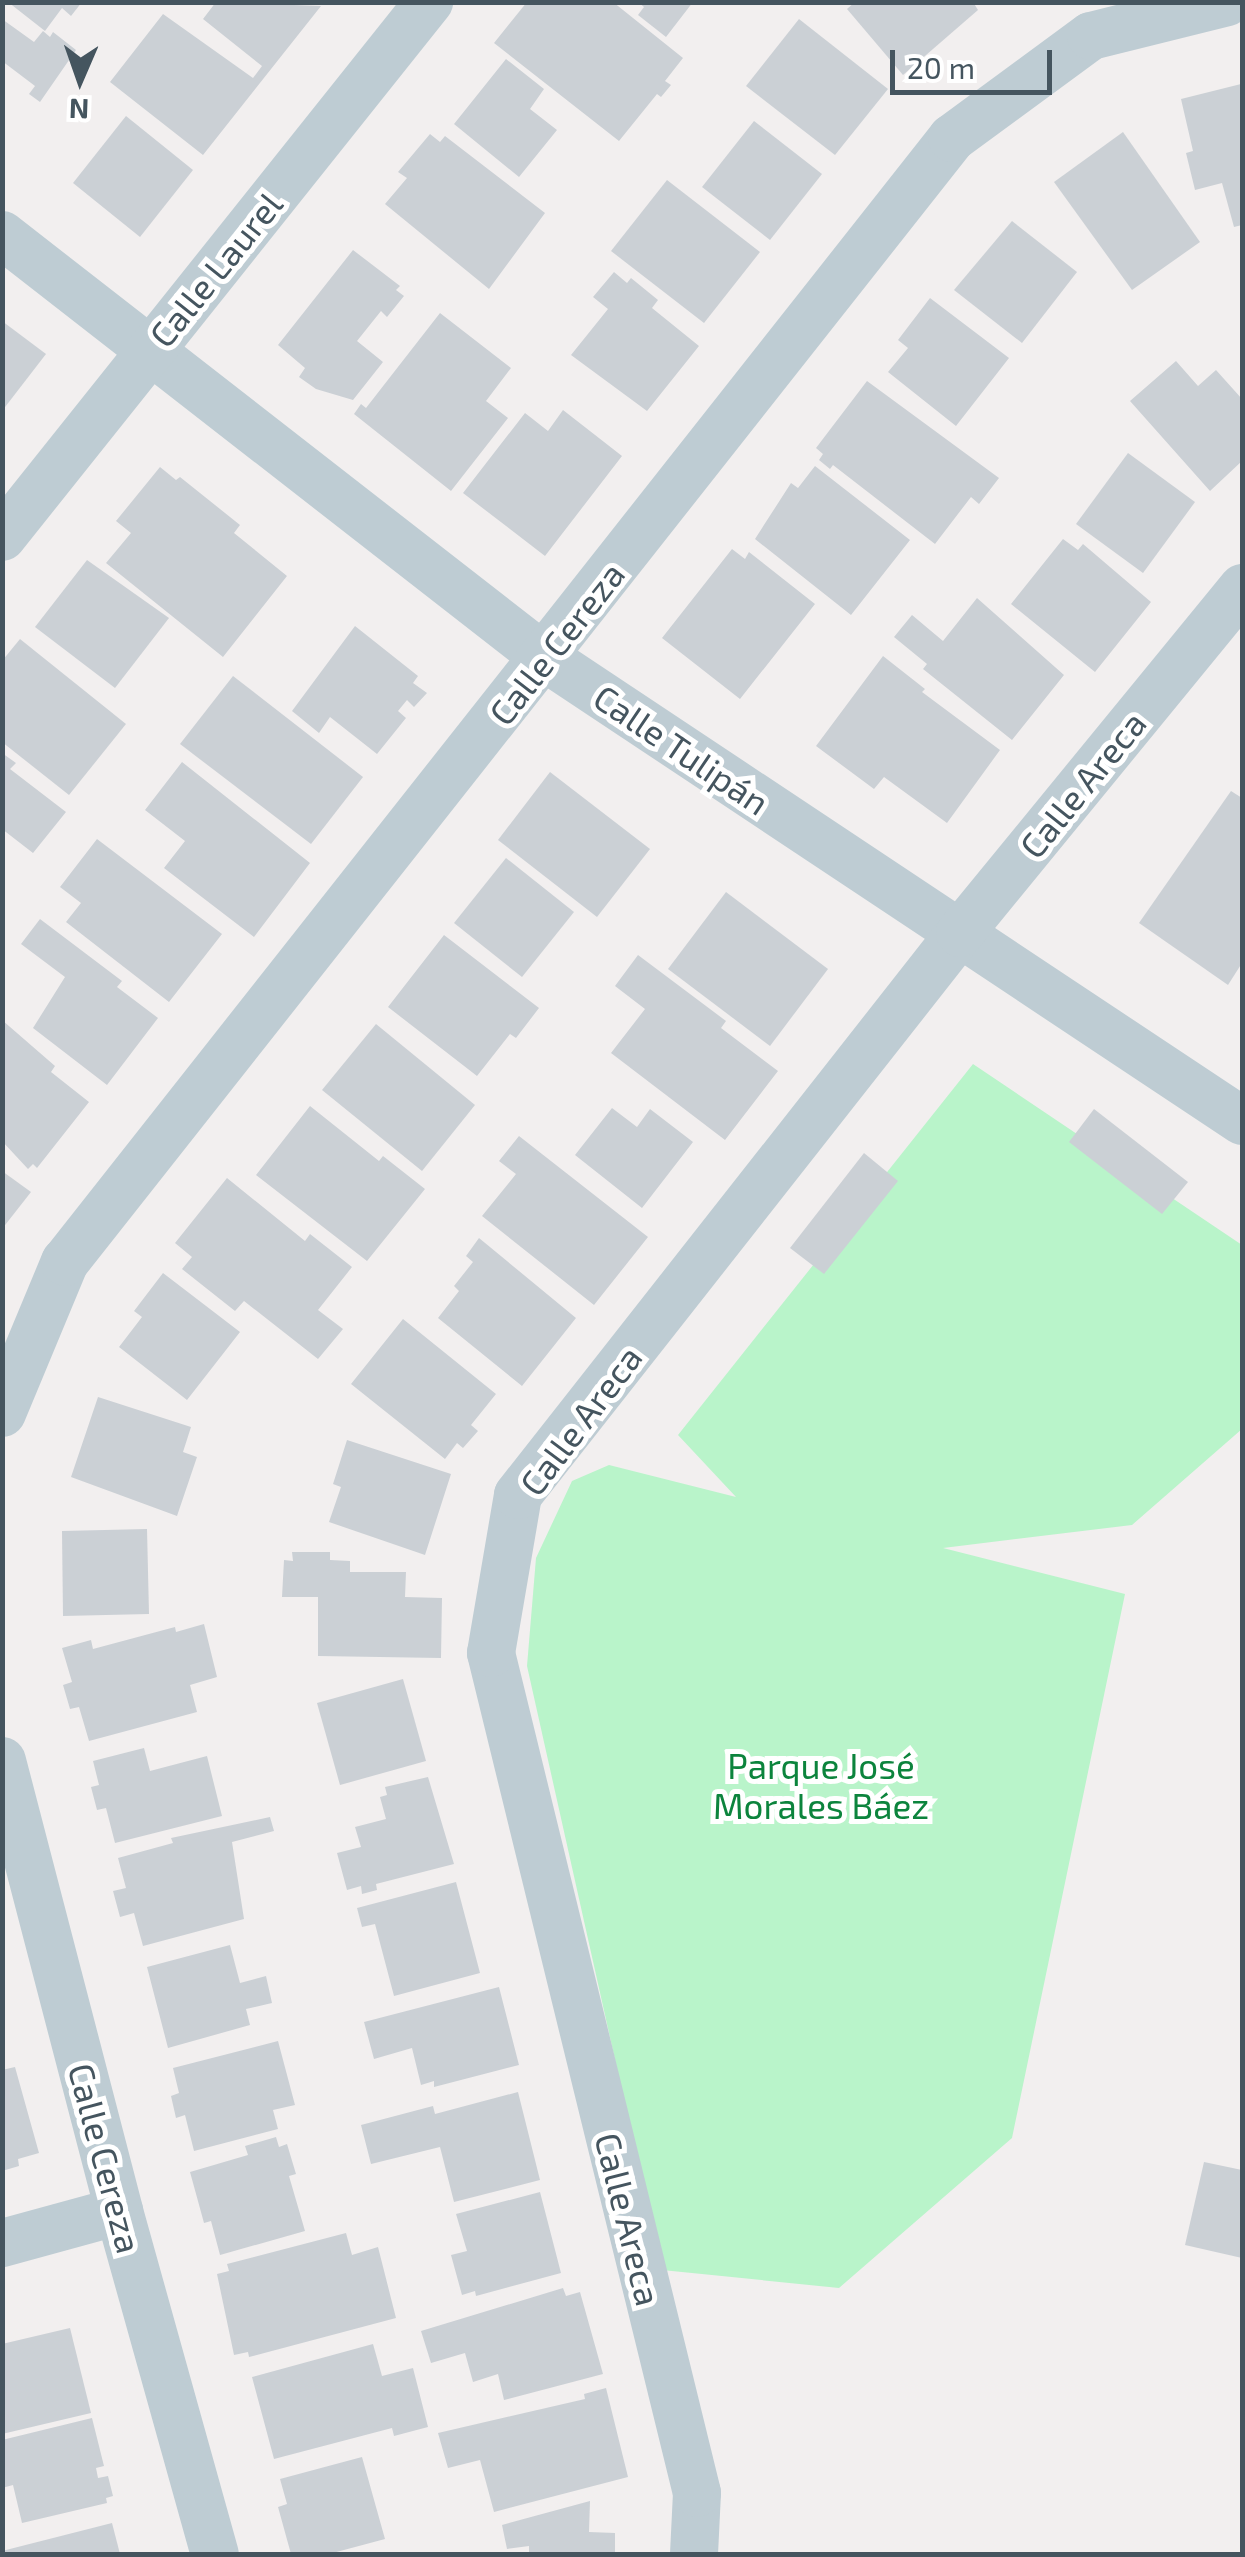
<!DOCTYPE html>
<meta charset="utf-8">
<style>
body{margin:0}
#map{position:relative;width:1245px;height:2557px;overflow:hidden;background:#f2efef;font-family:"Exo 2",sans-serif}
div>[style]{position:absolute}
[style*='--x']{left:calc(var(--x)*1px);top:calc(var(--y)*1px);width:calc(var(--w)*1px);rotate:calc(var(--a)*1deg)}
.green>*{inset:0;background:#b9f4ca}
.building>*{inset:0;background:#cbd0d5}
.minor>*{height:48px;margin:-24px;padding:0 24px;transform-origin:24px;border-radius:24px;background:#beccd3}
span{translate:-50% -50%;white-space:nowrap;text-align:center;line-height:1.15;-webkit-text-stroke:10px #fff;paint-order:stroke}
.street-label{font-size:35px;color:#45555f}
.park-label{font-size:35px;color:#0c843d}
.frame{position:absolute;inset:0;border:5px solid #45555f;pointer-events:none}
.north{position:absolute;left:30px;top:30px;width:100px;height:100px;-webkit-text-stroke:8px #fff;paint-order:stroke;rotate:182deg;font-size:28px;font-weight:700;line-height:40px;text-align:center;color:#45555f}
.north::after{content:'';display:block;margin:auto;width:35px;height:45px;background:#45555f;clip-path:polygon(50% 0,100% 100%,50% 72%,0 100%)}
.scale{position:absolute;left:890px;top:50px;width:162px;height:45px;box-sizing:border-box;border:5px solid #45555f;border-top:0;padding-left:12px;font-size:30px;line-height:35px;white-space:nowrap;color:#45555f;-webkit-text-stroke:8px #fff;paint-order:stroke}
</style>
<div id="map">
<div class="green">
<div style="clip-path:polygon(973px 1064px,1242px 1245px,1242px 1429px,1132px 1525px,943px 1548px,1125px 1594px,1012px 2138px,839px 2288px,662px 2270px,527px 1666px,536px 1558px,572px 1481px,609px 1465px,736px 1497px,678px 1435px)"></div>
</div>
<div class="building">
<div style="clip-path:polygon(8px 2px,82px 2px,71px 16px,62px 8px,45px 31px)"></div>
<div style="clip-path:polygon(216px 2px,321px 6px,203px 155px,110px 82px,163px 14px,253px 78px,262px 66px,203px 19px)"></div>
<div style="clip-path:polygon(527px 2px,613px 2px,683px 58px,665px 81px,671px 85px,661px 97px,657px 94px,619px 141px,494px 43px)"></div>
<div style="clip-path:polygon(638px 2px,693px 2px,666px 37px,638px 15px,644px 7px)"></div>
<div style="clip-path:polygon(855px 2px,973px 2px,978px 10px,903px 75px,847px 9px)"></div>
<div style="clip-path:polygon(2px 19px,34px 42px,43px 31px,50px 37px,53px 32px,76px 50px,40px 102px,29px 94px,35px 86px,2px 61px)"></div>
<div style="clip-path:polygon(799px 19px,888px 89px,835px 155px,746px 86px)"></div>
<div style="clip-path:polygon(506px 59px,544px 89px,530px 109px,557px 130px,519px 177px,454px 124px)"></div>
<div style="clip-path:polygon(1241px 84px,1242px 225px,1234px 227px,1222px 183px,1195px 190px,1186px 153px,1193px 151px,1181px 99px)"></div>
<div style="clip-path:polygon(126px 116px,193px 170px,140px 237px,73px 183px)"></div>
<div style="clip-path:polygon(754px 121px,822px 174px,770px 240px,702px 187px)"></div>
<div style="clip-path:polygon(1123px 132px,1200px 242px,1132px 290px,1054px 182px)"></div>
<div style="clip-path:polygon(430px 134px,440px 142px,445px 136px,545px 213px,489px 289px,385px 204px,407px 178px,398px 172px)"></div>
<div style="clip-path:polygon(667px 180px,760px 252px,704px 323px,611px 251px)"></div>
<div style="clip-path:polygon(1012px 221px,1077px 272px,1022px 343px,954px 290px)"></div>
<div style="clip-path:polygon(353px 250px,400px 286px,396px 290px,404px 296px,387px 317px,381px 311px,357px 341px,383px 362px,353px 400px,316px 389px,299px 377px,305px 368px,278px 345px)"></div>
<div style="clip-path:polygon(614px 272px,627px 283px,631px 278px,658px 300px,652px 308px,699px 346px,647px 411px,571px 355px,608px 309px,593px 297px)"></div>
<div style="clip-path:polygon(930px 298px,1009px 358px,956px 426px,888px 372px,908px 348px,898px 340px)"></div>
<div style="clip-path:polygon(440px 313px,511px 368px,486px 401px,508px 418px,451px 491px,354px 414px,361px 404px,366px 408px)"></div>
<div style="clip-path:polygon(2px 321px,46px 354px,2px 411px)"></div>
<div style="clip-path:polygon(1176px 361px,1198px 386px,1216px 370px,1242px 399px,1242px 461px,1210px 491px,1130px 401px)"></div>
<div style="clip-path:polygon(867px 381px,999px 478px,979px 504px,971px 497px,935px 544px,833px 465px,830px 469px,819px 460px,823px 454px,816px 448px)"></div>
<div style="clip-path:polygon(563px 410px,622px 456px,545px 556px,463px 493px,525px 413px,548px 431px)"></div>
<div style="clip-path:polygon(1128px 453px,1195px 502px,1143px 573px,1076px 524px)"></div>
<div style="clip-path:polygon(815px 466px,910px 540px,851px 615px,755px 539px,791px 483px,798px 488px)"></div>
<div style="clip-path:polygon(160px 467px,176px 480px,180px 477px,240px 525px,234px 533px,287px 576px,223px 657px,106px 563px,131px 533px,116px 521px)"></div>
<div style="clip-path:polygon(1063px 539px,1078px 550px,1083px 544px,1151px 602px,1095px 672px,1011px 604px)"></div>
<div style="clip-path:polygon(732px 549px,745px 559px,749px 552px,815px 604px,740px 699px,662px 638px)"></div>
<div style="clip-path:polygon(87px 560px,169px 618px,115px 688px,35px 627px)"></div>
<div style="clip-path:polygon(977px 598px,1064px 675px,1012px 740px,923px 669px,927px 664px,894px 637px,912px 615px,943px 641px)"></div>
<div style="clip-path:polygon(355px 626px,418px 676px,413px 683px,427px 693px,414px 707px,407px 700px,398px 711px,406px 718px,377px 754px,330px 717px,319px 733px,292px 711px)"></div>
<div style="clip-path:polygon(20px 639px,126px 724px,69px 795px,2px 742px,2px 661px)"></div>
<div style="clip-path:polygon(883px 656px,925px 689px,922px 692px,1000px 750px,947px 823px,884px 777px,874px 789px,816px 746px)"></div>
<div style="clip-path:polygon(233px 676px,363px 777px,311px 844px,180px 744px)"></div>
<div style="clip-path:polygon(2px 753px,16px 763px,10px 769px,66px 812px,33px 853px,2px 829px)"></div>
<div style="clip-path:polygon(182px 762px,310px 863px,254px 937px,164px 868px,185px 841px,145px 810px)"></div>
<div style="clip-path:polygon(550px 772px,650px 849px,597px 917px,498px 840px)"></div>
<div style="clip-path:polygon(1231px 791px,1242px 798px,1242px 963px,1228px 985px,1139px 923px)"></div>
<div style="clip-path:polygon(97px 839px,222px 934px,169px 1002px,66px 922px,81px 903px,60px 887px)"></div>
<div style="clip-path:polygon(506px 858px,574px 912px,522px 977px,454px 923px)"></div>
<div style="clip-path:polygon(726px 892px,828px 969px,770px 1046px,668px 969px)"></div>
<div style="clip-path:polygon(40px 919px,122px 981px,117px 987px,158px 1018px,107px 1085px,33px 1028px,65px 977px,21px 944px)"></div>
<div style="clip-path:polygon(444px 935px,539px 1008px,516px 1038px,510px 1034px,477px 1076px,388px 1007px)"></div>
<div style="clip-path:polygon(638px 955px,726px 1021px,721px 1028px,778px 1071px,725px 1140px,611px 1053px,645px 1009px,615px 986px)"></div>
<div style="clip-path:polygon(2px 1020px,55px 1066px,51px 1072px,89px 1102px,37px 1168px,33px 1164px,28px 1169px,2px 1141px)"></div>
<div style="clip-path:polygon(376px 1024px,475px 1105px,422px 1171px,322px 1090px)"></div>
<div style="clip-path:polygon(310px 1106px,379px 1161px,383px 1156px,425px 1189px,367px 1261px,256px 1175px)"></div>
<div style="clip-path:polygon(612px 1108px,637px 1127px,650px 1109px,693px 1142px,642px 1208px,575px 1155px)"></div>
<div style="clip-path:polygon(1094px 1109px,1188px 1182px,1162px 1214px,1069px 1142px)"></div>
<div style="clip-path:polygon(519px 1136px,648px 1237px,594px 1305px,482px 1216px,516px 1174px,499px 1161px)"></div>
<div style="clip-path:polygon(864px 1153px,898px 1181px,824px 1274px,790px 1248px)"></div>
<div style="clip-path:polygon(2px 1171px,31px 1192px,2px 1229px)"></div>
<div style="clip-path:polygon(227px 1178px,305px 1241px,310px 1234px,352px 1267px,318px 1310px,343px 1329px,318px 1359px,244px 1301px,235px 1311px,182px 1269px,192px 1257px,175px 1243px)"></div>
<div style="clip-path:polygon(479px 1238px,576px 1318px,522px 1386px,438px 1318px,459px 1291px,454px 1286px,473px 1262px,466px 1256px)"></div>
<div style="clip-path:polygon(163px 1273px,240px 1332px,187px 1400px,119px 1347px,142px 1317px,134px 1311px)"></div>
<div style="clip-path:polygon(403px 1319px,496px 1394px,471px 1425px,478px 1431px,463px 1448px,457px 1443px,445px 1459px,351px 1384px)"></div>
<div style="clip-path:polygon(98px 1397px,191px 1427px,183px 1452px,197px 1457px,177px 1516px,71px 1477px)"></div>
<div style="clip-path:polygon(347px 1440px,451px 1474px,425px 1555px,329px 1522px,341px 1487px,333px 1484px)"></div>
<div style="clip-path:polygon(147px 1529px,149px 1614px,63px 1616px,62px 1531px)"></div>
<div style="clip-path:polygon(292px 1552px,330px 1552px,330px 1560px,350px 1561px,350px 1572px,406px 1572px,405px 1597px,442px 1598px,441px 1658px,318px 1656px,318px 1597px,282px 1597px,284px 1560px,293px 1561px)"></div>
<div style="clip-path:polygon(204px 1624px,217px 1677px,190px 1685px,197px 1712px,89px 1741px,79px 1707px,70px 1709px,63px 1685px,72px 1682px,62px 1648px,91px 1640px,93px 1649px,175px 1627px,176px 1632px)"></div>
<div style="clip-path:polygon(403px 1679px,426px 1761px,340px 1785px,317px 1703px)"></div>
<div style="clip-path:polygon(144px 1748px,150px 1771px,207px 1756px,222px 1816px,115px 1843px,106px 1808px,97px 1810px,91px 1787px,99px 1785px,93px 1761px)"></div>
<div style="clip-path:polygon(428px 1777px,454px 1864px,376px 1884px,377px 1890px,362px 1894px,361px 1886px,347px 1890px,337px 1853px,361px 1847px,355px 1827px,386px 1819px,380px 1797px,387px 1795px,385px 1787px)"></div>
<div style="clip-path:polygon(270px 1817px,274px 1831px,232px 1842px,244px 1919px,143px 1946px,134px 1913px,120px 1917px,113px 1891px,126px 1888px,118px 1858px,173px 1843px,171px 1838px)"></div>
<div style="clip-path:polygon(456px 1882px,480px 1973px,394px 1996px,375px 1924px,362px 1927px,357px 1908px)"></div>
<div style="clip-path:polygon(230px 1945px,240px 1983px,266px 1976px,272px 2003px,246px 2009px,250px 2025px,168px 2048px,147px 1967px)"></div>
<div style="clip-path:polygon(499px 1987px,519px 2065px,434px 2087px,434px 2081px,421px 2085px,412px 2048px,374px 2059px,364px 2022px)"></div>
<div style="clip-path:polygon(278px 2041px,295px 2105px,273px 2110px,278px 2129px,194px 2151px,185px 2115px,176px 2118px,171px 2096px,179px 2093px,173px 2068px)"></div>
<div style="clip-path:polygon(15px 2067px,39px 2153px,18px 2159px,19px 2166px,2px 2171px,2px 2070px)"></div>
<div style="clip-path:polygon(518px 2092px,540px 2180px,454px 2202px,440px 2147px,371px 2164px,361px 2125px,433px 2106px,435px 2114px)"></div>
<div style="clip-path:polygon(276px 2137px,279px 2147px,287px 2144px,296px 2174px,289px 2176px,305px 2231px,220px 2255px,211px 2221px,204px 2223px,190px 2172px,248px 2155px,245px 2146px)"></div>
<div style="clip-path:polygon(1204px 2162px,1242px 2170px,1242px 2258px,1185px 2245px)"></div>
<div style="clip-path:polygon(540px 2192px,561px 2273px,476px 2296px,475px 2291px,462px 2295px,451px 2255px,467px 2251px,456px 2214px)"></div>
<div style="clip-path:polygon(346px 2233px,352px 2255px,378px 2247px,396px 2318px,249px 2357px,248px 2352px,234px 2355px,217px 2274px,229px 2271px,227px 2264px)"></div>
<div style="clip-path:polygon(563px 2288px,566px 2296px,580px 2292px,603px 2374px,504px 2400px,498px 2374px,473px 2382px,465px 2353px,431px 2363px,421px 2331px)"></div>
<div style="clip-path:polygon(70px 2328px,91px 2413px,2px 2434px,2px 2344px)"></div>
<div style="clip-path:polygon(373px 2344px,382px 2376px,413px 2368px,428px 2427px,394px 2436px,392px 2428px,274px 2459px,252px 2377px)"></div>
<div style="clip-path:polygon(606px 2388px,628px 2477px,494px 2512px,480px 2460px,448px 2468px,438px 2433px,585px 2399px,584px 2394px)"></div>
<div style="clip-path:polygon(92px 2418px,104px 2466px,96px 2468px,98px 2478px,108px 2476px,113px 2496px,106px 2498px,107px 2503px,22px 2523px,13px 2485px,2px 2488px,2px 2440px)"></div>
<div style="clip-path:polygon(362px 2457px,385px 2539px,329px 2554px,291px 2554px,278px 2507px,287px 2504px,280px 2479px)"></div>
<div style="clip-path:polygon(590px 2501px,589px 2532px,615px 2533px,615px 2554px,529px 2554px,529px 2546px,507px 2549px,502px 2525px)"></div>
<div style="clip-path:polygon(112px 2523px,120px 2554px,2px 2554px,2px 2551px)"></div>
</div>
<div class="minor">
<div style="--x:2;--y:235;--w:687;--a:37.9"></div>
<div style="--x:544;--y:657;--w:838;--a:33.61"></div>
<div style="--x:2;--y:537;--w:685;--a:-51.41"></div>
<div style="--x:2;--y:1413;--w:164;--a:-67.4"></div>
<div style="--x:65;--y:1262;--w:1432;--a:-51.72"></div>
<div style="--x:952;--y:138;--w:172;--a:-36.3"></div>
<div style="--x:1091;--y:36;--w:140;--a:-14"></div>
<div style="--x:2;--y:1761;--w:465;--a:75.4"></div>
<div style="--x:119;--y:2211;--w:356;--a:74.4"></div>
<div style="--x:2;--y:2243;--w:121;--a:-15.3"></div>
<div style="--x:694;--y:2554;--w:61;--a:-87.2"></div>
<div style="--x:697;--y:2493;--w:865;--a:-103.78"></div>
<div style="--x:491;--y:1653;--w:160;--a:-80.3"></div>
<div style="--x:518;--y:1495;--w:715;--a:-51.82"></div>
<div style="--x:960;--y:933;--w:446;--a:-50.7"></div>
</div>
<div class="street-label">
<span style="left:215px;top:269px;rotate:-51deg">Calle Laurel</span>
<span style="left:556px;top:643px;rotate:-52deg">Calle Cereza</span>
<span style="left:682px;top:749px;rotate:34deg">Calle Tulipán</span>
<span style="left:1082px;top:784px;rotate:-51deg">Calle Areca</span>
<span style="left:580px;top:1420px;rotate:-53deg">Calle Areca</span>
<span style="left:106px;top:2158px;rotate:75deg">Calle Cereza</span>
<span style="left:629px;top:2219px;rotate:76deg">Calle Areca</span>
</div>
<div class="park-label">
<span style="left:821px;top:1785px">Parque José<br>Morales Báez</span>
</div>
<div class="frame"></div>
<div class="north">N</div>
<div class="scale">20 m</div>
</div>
